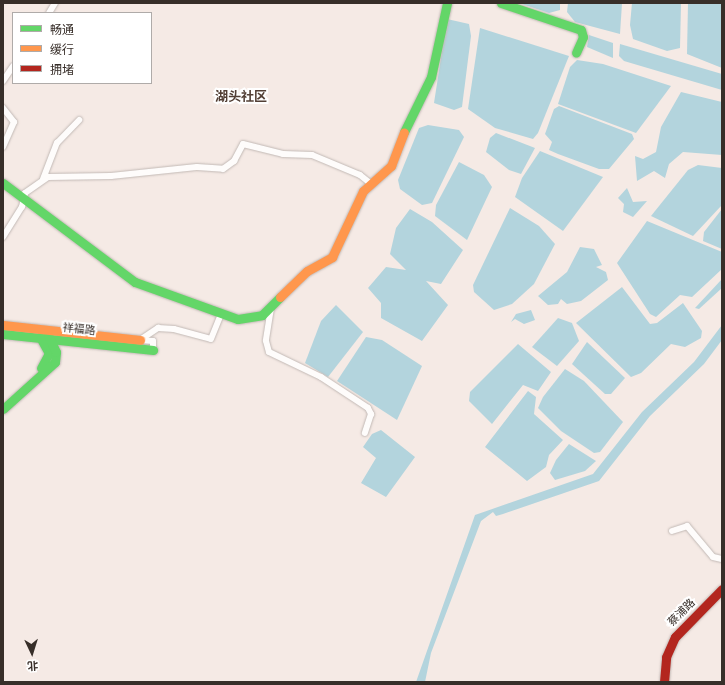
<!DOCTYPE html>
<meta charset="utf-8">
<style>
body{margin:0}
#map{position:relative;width:725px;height:685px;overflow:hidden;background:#f5eae5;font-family:"Fira Sans","Noto Sans SC",sans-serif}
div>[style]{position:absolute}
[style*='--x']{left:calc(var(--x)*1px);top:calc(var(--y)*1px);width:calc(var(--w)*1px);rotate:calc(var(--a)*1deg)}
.water>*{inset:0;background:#b3d4dd}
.roads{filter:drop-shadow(0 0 1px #c2b9b5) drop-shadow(0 0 1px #c2b9b5)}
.street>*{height:6px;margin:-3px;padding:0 3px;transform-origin:3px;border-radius:3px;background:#fefcfb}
.fast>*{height:9px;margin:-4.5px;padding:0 4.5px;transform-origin:4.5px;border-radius:4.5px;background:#63d668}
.slow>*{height:9px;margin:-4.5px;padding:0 4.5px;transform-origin:4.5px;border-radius:4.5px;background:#ff974d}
.jam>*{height:9px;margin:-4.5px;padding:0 4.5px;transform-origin:4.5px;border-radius:4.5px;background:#b3261e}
span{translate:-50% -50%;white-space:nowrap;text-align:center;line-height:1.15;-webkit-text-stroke:4px #fff;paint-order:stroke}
.street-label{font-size:11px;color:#372e29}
.quarter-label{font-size:13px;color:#523f35;font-weight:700}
.frame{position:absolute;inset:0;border:4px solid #372e29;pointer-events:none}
.legend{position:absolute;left:12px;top:12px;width:140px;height:72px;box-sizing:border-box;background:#fff;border:1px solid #afaba9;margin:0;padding:5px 7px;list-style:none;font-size:12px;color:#372e29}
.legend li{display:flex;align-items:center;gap:8px;height:20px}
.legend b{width:20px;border:1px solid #afaba9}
.north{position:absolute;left:12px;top:633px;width:40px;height:40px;-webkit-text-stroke:3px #fff;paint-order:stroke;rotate:176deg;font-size:11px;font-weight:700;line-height:16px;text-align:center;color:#372e29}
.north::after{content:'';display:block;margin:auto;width:14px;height:18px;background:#372e29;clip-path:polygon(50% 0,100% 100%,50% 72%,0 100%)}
</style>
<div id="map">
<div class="water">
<div style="clip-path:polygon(519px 3px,560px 3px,560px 10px,549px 13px)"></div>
<div style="clip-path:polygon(568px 3px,622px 3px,620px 34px,575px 22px,567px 12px)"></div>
<div style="clip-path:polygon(632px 3px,681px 3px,680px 48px,667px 51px,633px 39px,630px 25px)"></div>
<div style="clip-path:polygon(688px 3px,722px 3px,722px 68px,687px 54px)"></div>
<div style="clip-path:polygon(447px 19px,469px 24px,471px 36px,462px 107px,454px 110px,434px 103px)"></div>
<div style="clip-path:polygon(480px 28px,569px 56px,538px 133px,533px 139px,495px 128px,468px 109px)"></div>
<div style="clip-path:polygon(589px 35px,613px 43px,613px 58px,587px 47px)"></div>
<div style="clip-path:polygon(620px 44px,722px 74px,722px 90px,624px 61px,619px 56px)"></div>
<div style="clip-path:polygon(577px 60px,603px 64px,671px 86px,636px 133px,558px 104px,570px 67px)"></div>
<div style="clip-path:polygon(681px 92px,722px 102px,722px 155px,683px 152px,669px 164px,665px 178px,654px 171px,637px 181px,635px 156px,643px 159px,656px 152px,661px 127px)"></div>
<div style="clip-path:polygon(559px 106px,632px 134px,634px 139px,609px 169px,599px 169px,558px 154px,549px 150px,552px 142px,545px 134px,554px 109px)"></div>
<div style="clip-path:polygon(428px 125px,459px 130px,464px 137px,432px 203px,422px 205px,400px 189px,398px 180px,419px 128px)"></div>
<div style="clip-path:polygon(496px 133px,535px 148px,521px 174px,509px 170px,486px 152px,490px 138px)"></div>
<div style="clip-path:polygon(540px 151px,603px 177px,563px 231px,515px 197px,522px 178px)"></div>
<div style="clip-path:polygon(459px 162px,484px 175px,492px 187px,467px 240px,435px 216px,436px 205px)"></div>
<div style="clip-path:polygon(698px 165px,722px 168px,722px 205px,693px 236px,651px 216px,688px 170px)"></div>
<div style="clip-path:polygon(627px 188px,633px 202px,647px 201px,633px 217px,623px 212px,624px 204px,618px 198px)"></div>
<div style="clip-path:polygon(510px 208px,539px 226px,555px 244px,534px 284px,512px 304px,494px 310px,474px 292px,473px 285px)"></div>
<div style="clip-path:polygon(410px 209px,432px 222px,463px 250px,441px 284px,426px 281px,448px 305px,422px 341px,381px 318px,381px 303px,368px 288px,386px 267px,406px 270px,390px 254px,396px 228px)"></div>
<div style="clip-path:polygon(722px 209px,722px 249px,703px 241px,704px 232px)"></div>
<div style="clip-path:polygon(647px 221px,722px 252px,722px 269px,692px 297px,680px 295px,656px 317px,650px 314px,617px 263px)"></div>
<div style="clip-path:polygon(580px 247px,594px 249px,602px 265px,596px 267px,606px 272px,608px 280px,581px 301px,567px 304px,561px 299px,558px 304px,548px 305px,538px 296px,567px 272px)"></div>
<div style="clip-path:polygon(722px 279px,722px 288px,699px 309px,695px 308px)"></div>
<div style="clip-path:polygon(622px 287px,650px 324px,657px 323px,683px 303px,702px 331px,701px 338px,685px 347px,671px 344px,641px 373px,631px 377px,576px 323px)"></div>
<div style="clip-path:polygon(336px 305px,363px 332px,328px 377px,305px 363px,321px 321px)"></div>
<div style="clip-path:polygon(531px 310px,535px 320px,524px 324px,515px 319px,511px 322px,516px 314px)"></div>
<div style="clip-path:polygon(558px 318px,572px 323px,579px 341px,557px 366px,532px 347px)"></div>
<div style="clip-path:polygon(722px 325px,722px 340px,704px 364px,650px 416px,599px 481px,503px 514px,496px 516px,493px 512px,481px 521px,431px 653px,425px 682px,416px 682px,475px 515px,593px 474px,642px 412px,694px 362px)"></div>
<div style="clip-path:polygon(366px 337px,382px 340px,422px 366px,397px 420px,337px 381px)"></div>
<div style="clip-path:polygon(587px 342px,625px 378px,611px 394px,605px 394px,572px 364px)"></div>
<div style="clip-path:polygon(518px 344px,551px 372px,538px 391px,523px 385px,492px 424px,469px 401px,470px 392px)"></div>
<div style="clip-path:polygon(565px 369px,584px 381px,623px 422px,600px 452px,594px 453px,561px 431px,538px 408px,543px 397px)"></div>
<div style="clip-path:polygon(528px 391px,536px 397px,534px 414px,563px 440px,549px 455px,546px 467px,527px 481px,485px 447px)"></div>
<div style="clip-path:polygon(381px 430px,415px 457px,386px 497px,361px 483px,376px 458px,363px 447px,372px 434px)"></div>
<div style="clip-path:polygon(569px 444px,596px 461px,585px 471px,555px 480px,550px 473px,556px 460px)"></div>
</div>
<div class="roads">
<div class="street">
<div style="--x:49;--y:13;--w:12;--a:-59"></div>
<div style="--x:3;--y:81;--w:18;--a:-56"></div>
<div style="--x:3;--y:108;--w:18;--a:52"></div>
<div style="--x:14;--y:122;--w:27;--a:114"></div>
<div style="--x:43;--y:179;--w:39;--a:-69"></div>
<div style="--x:57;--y:143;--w:32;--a:-46"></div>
<div style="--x:3;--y:237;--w:36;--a:-58"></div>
<div style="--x:22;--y:207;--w:14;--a:-78"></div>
<div style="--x:25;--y:193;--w:28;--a:-35"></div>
<div style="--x:48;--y:177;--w:63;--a:-0.9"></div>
<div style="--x:111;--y:176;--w:86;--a:-6"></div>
<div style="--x:197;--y:167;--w:26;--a:4"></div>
<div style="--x:223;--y:169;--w:14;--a:-36"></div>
<div style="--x:234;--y:161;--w:19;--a:-62"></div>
<div style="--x:243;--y:144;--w:41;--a:14"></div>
<div style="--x:283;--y:154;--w:29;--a:2"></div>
<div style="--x:312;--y:155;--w:52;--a:22.6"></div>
<div style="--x:360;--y:175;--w:13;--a:39"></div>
<div style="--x:271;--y:308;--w:33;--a:99"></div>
<div style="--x:266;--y:341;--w:11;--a:75"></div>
<div style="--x:269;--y:352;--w:58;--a:25.7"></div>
<div style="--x:321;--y:377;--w:56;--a:33.4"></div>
<div style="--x:368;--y:408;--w:7;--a:63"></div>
<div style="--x:371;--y:414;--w:20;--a:108"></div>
<div style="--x:140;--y:340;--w:22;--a:-34"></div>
<div style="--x:158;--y:328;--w:16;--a:4"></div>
<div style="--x:174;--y:329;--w:38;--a:15"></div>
<div style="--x:211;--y:339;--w:27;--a:-68"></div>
<div style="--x:140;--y:340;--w:13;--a:4"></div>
<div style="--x:153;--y:341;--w:9;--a:90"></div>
<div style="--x:672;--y:531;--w:16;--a:-18"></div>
<div style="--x:687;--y:526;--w:40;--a:50"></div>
<div style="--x:713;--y:557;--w:9;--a:13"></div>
</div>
<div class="fast">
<div style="--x:501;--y:3;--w:84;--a:18.6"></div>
<div style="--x:581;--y:30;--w:7;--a:74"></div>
<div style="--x:583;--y:37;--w:17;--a:114"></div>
<div style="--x:404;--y:132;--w:61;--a:-63.9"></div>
<div style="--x:431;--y:77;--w:76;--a:-77.8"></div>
<div style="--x:3;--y:183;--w:165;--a:36.9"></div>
<div style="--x:135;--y:282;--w:109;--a:19.8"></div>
<div style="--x:238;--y:319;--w:24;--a:-9"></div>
<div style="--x:262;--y:315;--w:25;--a:-45"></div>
<div style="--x:3;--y:334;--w:151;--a:6.1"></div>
<div style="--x:40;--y:337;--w:18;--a:61"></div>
<div style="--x:49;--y:353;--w:17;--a:118"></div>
<div style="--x:3;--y:409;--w:70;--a:-42.1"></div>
<div style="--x:55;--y:362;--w:10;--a:-84"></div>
<div style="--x:56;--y:352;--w:19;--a:-115"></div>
</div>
<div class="slow">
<div style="--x:280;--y:297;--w:37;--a:-44"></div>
<div style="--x:307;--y:271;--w:29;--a:-29"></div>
<div style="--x:332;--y:257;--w:73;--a:-64.8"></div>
<div style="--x:363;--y:191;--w:38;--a:-42"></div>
<div style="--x:391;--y:166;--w:36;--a:-69"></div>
<div style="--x:3;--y:325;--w:138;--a:6.2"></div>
</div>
<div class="jam">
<div style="--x:664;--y:682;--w:25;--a:-85"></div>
<div style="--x:666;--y:657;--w:22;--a:-66"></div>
<div style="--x:675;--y:637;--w:67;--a:-45.6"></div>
</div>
</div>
<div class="street-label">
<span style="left:79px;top:330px;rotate:6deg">祥福路</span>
<span style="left:682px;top:613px;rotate:-45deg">蔡浦路</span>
</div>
<div class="quarter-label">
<span style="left:241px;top:97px">湖头社区</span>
</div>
<div class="frame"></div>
<ul class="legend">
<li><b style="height:5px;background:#63d668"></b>畅通</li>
<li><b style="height:5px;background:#ff974d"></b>缓行</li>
<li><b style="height:5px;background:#b3261e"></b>拥堵</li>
</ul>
<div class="north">北</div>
</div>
